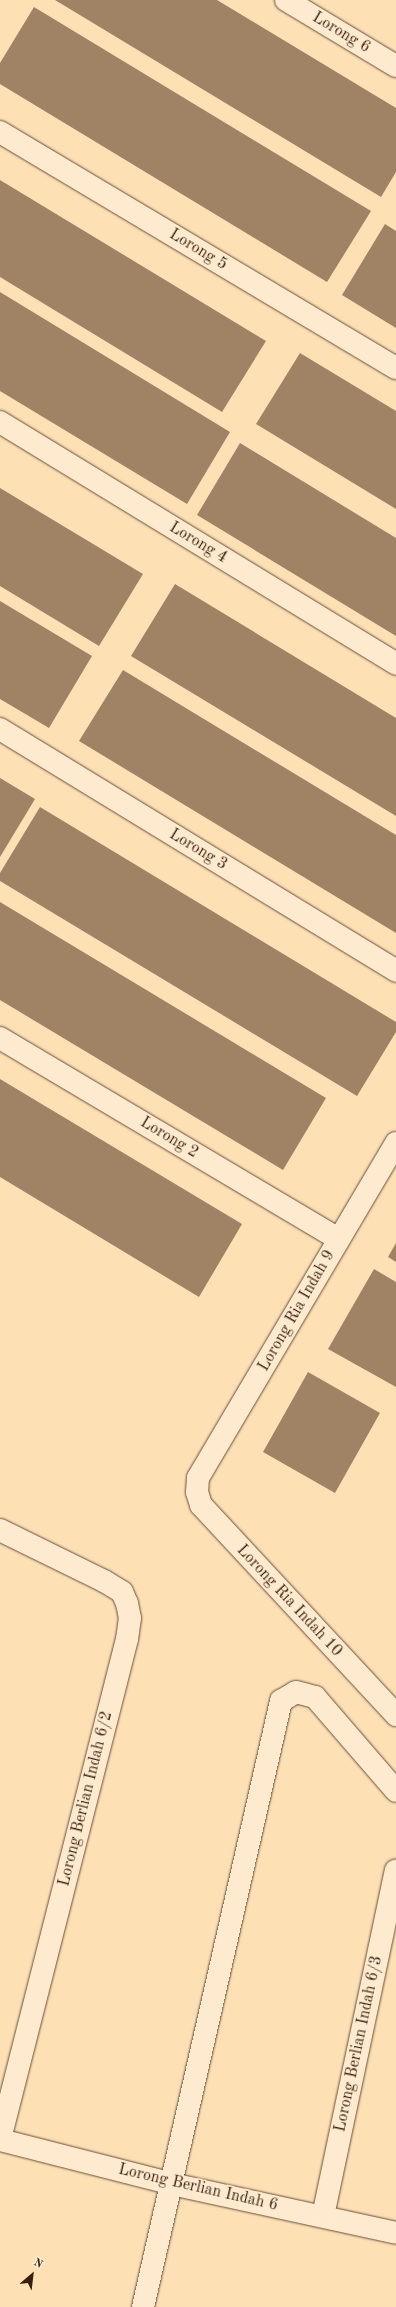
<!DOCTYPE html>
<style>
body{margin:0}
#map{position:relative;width:396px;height:2307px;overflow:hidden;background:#fee0b5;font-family:"Old Standard TT",serif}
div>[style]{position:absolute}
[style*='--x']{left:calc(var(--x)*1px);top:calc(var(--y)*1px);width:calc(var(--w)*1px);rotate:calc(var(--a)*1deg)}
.building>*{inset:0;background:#9f8364}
.roads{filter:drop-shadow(0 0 1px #6a4e37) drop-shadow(0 0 1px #6a4e37)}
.minor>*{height:22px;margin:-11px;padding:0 11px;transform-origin:11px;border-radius:11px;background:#feebcf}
span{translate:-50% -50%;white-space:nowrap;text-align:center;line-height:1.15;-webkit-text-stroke:3px #feebcf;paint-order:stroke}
.street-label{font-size:16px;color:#381e0d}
.north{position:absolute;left:12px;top:2255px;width:40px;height:40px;-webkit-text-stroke:3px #feebcf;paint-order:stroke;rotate:28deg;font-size:11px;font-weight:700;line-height:16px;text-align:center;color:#381e0d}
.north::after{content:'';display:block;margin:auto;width:14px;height:18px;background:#381e0d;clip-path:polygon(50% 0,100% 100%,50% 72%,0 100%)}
</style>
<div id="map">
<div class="building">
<div style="clip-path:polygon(55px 0,217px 0,396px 108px,396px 172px,381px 197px)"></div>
<div style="clip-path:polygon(34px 7px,371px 211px,327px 282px,0 84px,0 63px)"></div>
<div style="clip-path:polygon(0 180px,266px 341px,222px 412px,0 277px)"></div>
<div style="clip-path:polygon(385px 224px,396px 231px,396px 328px,342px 295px)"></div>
<div style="clip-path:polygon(0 292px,230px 432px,187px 504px,0 391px)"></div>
<div style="clip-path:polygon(300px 353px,396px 411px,396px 509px,256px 424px)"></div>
<div style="clip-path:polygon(240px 443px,396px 538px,396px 636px,197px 515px)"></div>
<div style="clip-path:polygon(0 488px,143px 574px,99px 646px,0 586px)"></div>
<div style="clip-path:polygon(175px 584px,396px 718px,396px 816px,131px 656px)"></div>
<div style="clip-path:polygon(0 601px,92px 656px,49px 728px,0 699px)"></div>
<div style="clip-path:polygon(123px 670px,396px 835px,396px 933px,79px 741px)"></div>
<div style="clip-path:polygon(0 778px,35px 799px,0 857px)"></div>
<div style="clip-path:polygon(40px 807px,396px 1022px,396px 1032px,357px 1096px,0 881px,0 873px)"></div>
<div style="clip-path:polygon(0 902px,326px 1098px,283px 1170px,0 1000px)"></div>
<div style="clip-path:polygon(0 1079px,242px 1224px,199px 1297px,0 1177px)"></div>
<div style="clip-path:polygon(396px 1243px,396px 1262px,388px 1257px)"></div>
<div style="clip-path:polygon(374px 1269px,396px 1282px,396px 1387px,328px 1349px)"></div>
<div style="clip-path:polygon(308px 1372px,380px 1413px,335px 1493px,263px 1452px)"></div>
</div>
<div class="roads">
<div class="minor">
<div style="--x:286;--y:0;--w:128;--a:31"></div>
<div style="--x:0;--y:132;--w:461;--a:30.8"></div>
<div style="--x:0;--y:422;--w:464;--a:31.4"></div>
<div style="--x:0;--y:729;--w:464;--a:31.4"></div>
<div style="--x:0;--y:1038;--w:394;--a:30.7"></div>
<div style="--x:396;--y:1143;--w:389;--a:120.6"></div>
<div style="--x:198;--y:1478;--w:14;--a:94"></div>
<div style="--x:197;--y:1492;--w:14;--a:73"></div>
<div style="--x:201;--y:1505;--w:287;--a:47.1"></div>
<div style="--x:0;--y:1530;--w:116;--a:26.1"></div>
<div style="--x:104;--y:1581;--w:21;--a:31"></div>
<div style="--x:122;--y:1592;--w:12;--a:66"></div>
<div style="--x:127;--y:1603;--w:15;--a:79"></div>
<div style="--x:130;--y:1618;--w:21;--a:98"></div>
<div style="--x:127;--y:1639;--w:516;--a:104.25"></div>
<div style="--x:0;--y:2140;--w:178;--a:14.3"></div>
<div style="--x:172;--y:2184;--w:229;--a:12.3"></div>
<div style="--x:323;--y:2216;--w:353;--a:-78.1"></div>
<div style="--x:143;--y:2307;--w:622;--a:-77.17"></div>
<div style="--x:281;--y:1701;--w:17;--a:-31"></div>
<div style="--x:296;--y:1692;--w:20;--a:15"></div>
<div style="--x:315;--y:1697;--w:124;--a:49.2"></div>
</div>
</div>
<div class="street-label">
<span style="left:341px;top:33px;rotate:31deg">Lorong 6</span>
<span style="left:198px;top:250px;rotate:31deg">Lorong 5</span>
<span style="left:198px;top:543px;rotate:31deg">Lorong 4</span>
<span style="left:198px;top:850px;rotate:31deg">Lorong 3</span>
<span style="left:169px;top:1138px;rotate:31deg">Lorong 2</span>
<span style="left:297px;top:1311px;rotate:-60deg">Lorong Ria Indah 9</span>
<span style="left:289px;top:1601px;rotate:47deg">Lorong Ria Indah 10</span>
<span style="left:86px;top:1799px;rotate:-76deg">Lorong Berlian Indah 6/2</span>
<span style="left:359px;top:2044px;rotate:-78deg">Lorong Berlian Indah 6/3</span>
<span style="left:198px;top:2188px;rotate:13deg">Lorong Berlian Indah 6</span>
</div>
<div class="north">N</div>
</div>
